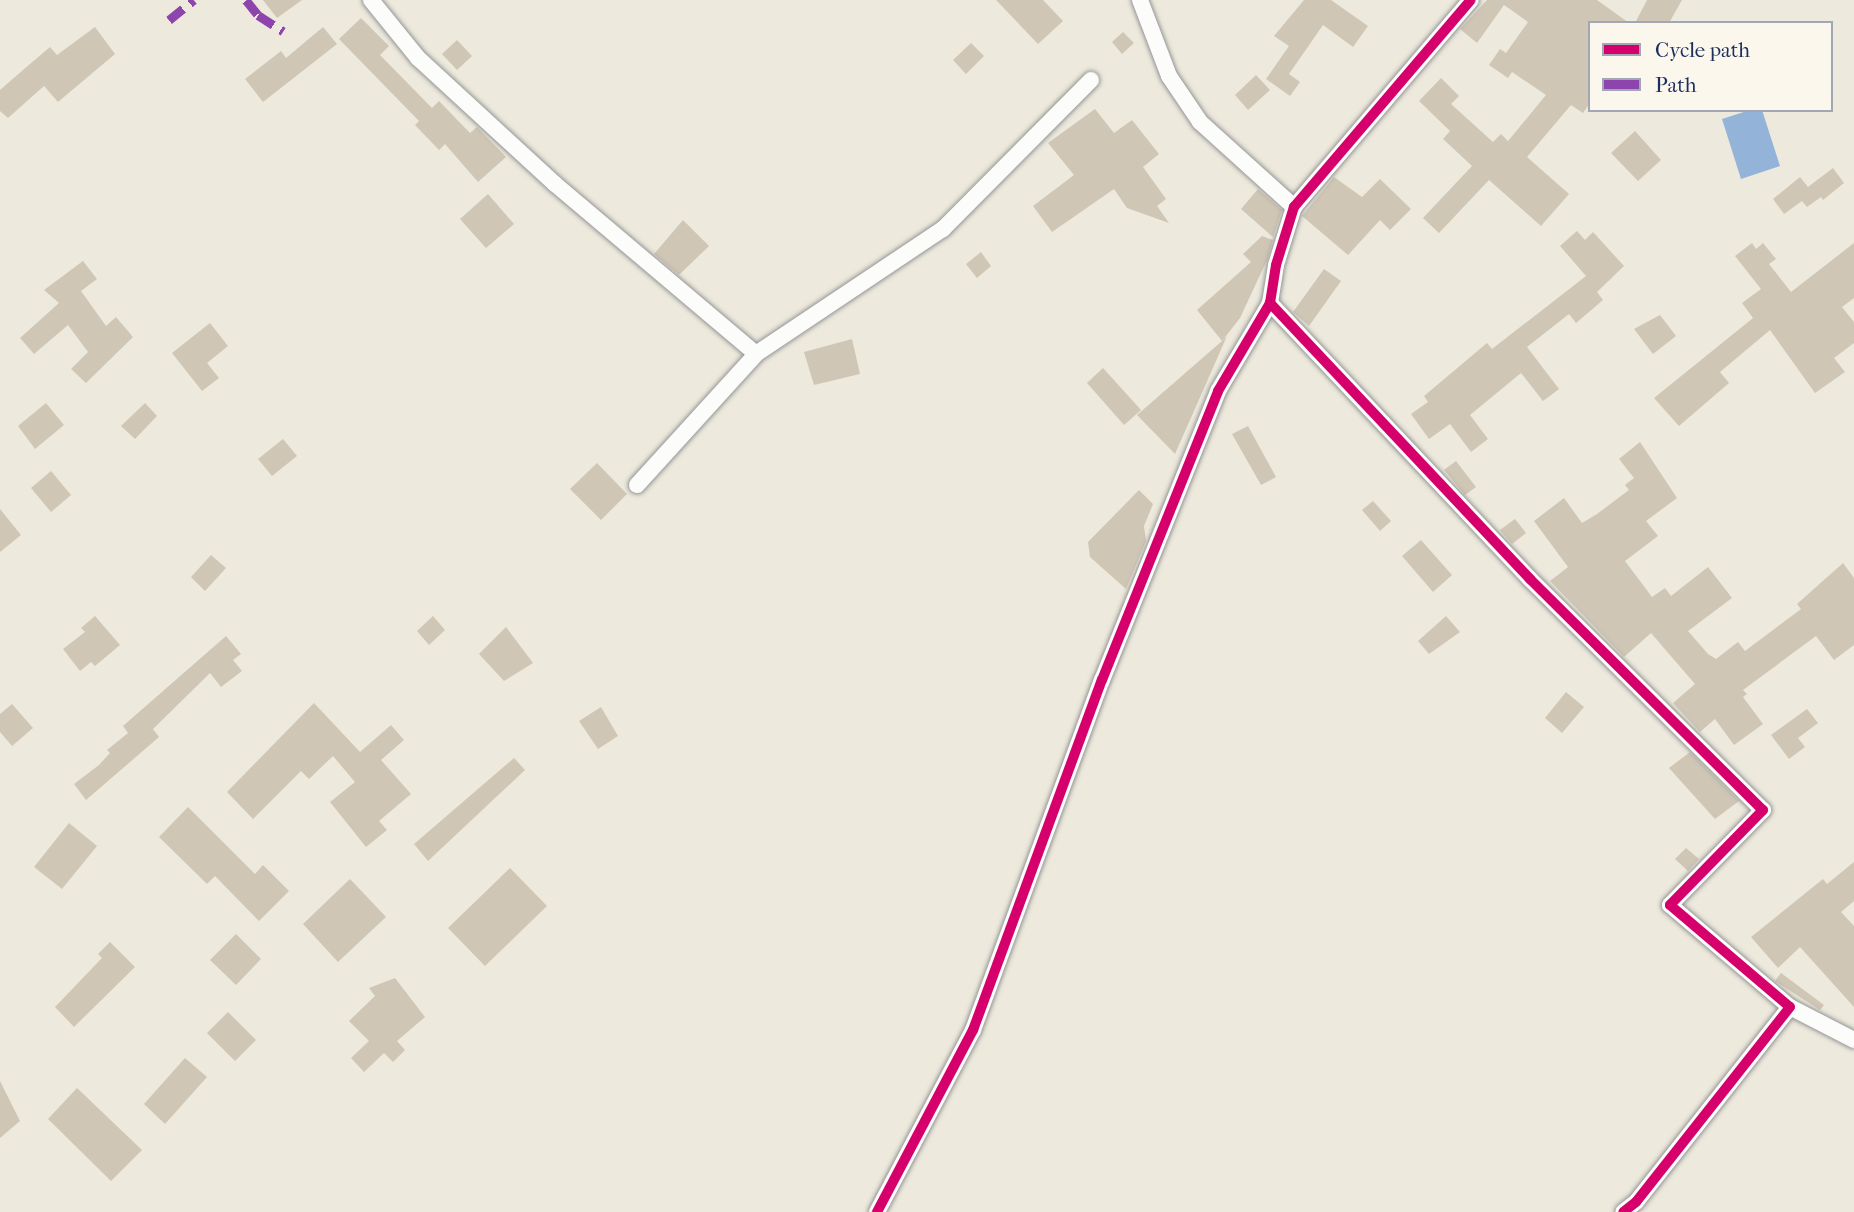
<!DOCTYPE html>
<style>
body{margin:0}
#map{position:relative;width:1854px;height:1212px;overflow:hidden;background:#ede9dc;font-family:"IM FELL French Canon",serif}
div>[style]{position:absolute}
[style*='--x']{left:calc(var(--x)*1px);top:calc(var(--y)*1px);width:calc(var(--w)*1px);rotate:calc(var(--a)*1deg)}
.water>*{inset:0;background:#93b4d8}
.building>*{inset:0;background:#d0c6b5}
.roads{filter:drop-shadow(0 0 2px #949697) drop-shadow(0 0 2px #949697)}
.street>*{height:16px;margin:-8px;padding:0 8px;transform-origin:8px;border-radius:8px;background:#fcfcfa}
.quiet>*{height:9px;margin-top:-4.5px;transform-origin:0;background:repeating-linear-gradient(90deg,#8e44ad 0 18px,transparent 0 27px)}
.cycleway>*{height:10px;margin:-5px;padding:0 5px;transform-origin:5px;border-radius:5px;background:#d6006c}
span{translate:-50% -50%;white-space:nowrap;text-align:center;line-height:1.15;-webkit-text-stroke:5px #fbf7ec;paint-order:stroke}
.legend{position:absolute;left:1588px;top:21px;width:245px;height:91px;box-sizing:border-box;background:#fbf7ec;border:2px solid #a1a7b3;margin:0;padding:9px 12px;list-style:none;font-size:21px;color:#1b2f5e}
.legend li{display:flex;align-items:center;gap:14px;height:35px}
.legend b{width:35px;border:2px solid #a1a7b3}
</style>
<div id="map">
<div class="water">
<div style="clip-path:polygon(1750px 110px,1762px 110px,1780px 166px,1741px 179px,1722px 119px)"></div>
</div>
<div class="building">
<div style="clip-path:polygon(263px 0,302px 0,277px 18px)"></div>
<div style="clip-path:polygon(996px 0,1043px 0,1063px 21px,1038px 44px)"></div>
<div style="clip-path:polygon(1304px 0,1331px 0,1368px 26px,1353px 47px,1323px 25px,1289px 74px,1300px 82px,1290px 96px,1266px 79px,1289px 46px,1274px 36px)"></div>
<div style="clip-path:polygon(1487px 0,1597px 0,1629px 23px,1590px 23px,1590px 103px,1583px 113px,1571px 105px,1527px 157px,1569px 194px,1541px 226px,1489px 180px,1439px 233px,1423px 218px,1472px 166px,1443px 139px,1450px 131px,1419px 101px,1441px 78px,1459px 96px,1451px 104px,1493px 142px,1501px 134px,1508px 141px,1546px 95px,1512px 72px,1508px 78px,1489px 65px,1500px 49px,1506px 53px,1528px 22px,1504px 5px,1477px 43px,1460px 29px)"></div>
<div style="clip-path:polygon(1647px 0,1682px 0,1669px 23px,1635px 23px)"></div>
<div style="clip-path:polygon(361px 18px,389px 46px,380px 55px,432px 108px,439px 101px,470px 133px,477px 127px,506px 157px,478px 182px,445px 144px,439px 150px,415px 125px,419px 121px,339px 39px)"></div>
<div style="clip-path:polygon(95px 27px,115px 54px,58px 102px,44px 86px,8px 118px,0 111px,0 90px,23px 70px,50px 47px,57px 55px)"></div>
<div style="clip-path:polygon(323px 27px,337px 44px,263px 102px,245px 79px,281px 51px,286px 58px)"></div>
<div style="clip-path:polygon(1123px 32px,1134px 43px,1122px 54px,1112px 42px)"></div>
<div style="clip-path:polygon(457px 40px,472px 56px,457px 70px,442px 54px)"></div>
<div style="clip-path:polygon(971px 43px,984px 56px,966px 74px,953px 60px)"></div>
<div style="clip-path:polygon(1256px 75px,1270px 90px,1248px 110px,1235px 95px)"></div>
<div style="clip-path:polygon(1095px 109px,1114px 133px,1132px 120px,1159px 154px,1143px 167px,1166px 199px,1157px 206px,1169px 223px,1127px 208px,1114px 189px,1052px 232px,1033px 206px,1074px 175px,1048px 143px)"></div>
<div style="clip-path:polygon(1635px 131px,1661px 160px,1638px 181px,1611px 153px)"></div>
<div style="clip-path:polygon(1833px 168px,1844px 183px,1823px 200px,1821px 197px,1807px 207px,1802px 201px,1784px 214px,1773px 199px,1800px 177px,1808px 187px)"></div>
<div style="clip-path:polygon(1334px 177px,1362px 197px,1380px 179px,1411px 209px,1390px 230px,1380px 220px,1348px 255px,1302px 216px)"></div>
<div style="clip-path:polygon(1258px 189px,1282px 210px,1273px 237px,1241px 209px)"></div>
<div style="clip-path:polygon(488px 194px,514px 224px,486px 248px,460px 219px)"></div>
<div style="clip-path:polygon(683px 220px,709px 246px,679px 275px,654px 254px)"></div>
<div style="clip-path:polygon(1577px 231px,1585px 240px,1593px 232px,1624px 266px,1597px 292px,1603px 300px,1576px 323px,1569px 314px,1527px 347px,1559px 389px,1543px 401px,1521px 373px,1470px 415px,1488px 439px,1471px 452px,1450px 424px,1429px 439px,1411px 414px,1428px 402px,1424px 396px,1487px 343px,1492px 349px,1586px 276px,1560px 246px)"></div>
<div style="clip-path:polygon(1262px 236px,1273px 240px,1267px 260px,1240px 318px,1222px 341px,1227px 336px,1175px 454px,1137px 415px,1222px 341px,1197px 310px,1251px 262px,1243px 254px)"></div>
<div style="clip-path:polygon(1752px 243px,1756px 249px,1763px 243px,1776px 259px,1769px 264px,1791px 292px,1854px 243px,1854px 298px,1842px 307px,1854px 322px,1854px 343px,1834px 358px,1845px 372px,1815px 393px,1770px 330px,1720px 372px,1729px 383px,1679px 426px,1654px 398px,1753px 318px,1742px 303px,1761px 289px,1735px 256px)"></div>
<div style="clip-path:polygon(981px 252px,991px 266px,977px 278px,966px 264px)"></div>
<div style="clip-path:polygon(83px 261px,97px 279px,81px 291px,106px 326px,116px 317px,133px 337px,86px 383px,71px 369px,88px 352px,68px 325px,34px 354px,20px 338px,59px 303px,44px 290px)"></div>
<div style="clip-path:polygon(1324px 269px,1341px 281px,1309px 326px,1293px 312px)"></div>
<div style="clip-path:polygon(1660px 315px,1676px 336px,1653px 354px,1634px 329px)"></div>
<div style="clip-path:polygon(210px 323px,228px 346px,207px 363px,219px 378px,202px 391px,172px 353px)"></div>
<div style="clip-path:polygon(852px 339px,860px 374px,814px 385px,804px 352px)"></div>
<div style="clip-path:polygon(1103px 368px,1141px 410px,1124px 425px,1087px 383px)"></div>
<div style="clip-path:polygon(46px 403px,64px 425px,35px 449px,18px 426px)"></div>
<div style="clip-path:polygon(145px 403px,157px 416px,135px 439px,121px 426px)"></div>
<div style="clip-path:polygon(1248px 426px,1276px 477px,1261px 485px,1232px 434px)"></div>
<div style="clip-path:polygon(283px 439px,297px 456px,272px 476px,258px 459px)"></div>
<div style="clip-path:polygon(1640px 442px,1677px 498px,1646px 521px,1658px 536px,1625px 561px,1652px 597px,1665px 588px,1671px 596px,1708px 567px,1732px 598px,1688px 631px,1708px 654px,1716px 659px,1738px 642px,1745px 651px,1801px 609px,1797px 604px,1843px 563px,1854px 578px,1854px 645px,1834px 660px,1816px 636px,1743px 690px,1747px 694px,1743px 697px,1763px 724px,1734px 745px,1715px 719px,1700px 732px,1673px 703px,1695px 684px,1651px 633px,1624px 657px,1550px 581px,1568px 567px,1534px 521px,1564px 498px,1582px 523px,1597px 514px,1629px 490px,1625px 485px,1634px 478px,1619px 459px)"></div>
<div style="clip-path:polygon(1456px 461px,1476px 487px,1465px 495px,1444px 470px)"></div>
<div style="clip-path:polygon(597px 463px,627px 494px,601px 520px,570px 489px)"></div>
<div style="clip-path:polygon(51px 471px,71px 495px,51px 512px,31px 488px)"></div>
<div style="clip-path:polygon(1139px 490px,1153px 504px,1144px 526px,1146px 541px,1126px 589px,1090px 557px,1088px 542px)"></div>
<div style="clip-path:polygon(1373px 501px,1391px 521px,1380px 531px,1362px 510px)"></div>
<div style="clip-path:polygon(0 509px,21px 535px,0 552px)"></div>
<div style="clip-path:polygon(1515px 519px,1526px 533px,1512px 544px,1500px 530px)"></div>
<div style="clip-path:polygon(1421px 540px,1452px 575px,1433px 592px,1402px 556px)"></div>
<div style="clip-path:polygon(211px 555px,226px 568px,205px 591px,191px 577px)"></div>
<div style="clip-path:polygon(95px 616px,120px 645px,95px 666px,91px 662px,80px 671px,63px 649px,85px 632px,81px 628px)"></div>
<div style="clip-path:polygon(433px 616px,445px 630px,429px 645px,417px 631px)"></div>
<div style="clip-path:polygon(1446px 616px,1460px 632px,1429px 654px,1418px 641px)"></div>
<div style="clip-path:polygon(506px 627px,533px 663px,504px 681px,479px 654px)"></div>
<div style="clip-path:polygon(226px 636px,241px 654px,233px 660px,242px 671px,221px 687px,210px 673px,153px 729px,159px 737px,86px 800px,74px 784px,99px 765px,110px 753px,107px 750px,128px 733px,123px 726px)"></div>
<div style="clip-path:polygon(1566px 692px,1584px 707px,1562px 733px,1545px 718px)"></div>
<div style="clip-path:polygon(314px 703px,360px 752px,391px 725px,404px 740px,381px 760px,411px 794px,379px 821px,387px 830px,366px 847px,330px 802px,355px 782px,333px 756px,309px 779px,301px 771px,253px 819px,227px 792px)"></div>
<div style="clip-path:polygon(12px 704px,33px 728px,12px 746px,0 732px,0 714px)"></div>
<div style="clip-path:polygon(601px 707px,618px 736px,598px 749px,579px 721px)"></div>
<div style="clip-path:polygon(1807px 709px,1818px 723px,1798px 738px,1805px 747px,1789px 759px,1771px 735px)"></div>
<div style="clip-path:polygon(1690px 752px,1739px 801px,1715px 819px,1669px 768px)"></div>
<div style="clip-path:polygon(514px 758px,525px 770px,428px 861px,414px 844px)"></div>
<div style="clip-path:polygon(188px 807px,255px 874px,263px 865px,289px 891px,259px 921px,215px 876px,207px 884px,159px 837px)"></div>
<div style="clip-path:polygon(69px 823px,97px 846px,62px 889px,34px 867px)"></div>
<div style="clip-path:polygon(1686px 848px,1699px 859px,1688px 871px,1675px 859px)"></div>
<div style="clip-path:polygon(1854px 862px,1854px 901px,1841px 912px,1854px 926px,1854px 1007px,1800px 947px,1778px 968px,1751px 937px,1823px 879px,1827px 884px)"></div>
<div style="clip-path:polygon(510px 868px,547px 906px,485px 966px,448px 928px)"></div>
<div style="clip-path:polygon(350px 879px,386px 917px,338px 962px,303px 924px)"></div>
<div style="clip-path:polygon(236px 934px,261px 959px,236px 985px,210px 960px)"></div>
<div style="clip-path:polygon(110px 942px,135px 967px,74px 1027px,55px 1007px,102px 958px,98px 954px)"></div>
<div style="clip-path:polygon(1781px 973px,1824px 1005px,1820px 1010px,1775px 981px)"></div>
<div style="clip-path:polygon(395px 978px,425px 1017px,397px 1041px,405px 1050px,393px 1062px,384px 1053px,364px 1072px,351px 1058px,369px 1041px,349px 1021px,375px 996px,369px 988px)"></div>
<div style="clip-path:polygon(228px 1012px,256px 1040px,235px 1061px,207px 1033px)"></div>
<div style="clip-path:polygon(185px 1058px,207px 1077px,165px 1124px,144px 1104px)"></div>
<div style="clip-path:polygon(0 1081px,20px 1121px,0 1138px)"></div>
<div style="clip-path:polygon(77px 1088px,142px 1150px,111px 1181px,48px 1119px)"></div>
</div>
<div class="roads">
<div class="street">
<div style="--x:371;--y:0;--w:75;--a:51"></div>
<div style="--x:418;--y:58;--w:186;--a:42.6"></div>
<div style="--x:555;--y:184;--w:263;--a:40.2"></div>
<div style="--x:1140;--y:0;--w:81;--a:69.1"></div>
<div style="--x:1169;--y:76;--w:55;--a:56"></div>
<div style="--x:1200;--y:122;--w:127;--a:42.1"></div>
<div style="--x:1270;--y:303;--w:379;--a:46.7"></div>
<div style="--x:1530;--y:579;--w:328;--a:44.8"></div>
<div style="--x:1763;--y:810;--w:133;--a:134.4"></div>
<div style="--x:1670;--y:905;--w:157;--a:40.4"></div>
<div style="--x:1790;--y:1007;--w:248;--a:128.3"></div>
<div style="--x:1636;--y:1202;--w:16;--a:142"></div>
<div style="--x:637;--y:485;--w:177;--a:-47.7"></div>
<div style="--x:756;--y:354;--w:225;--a:-33.8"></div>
<div style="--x:943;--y:229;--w:210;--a:-45.2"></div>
<div style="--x:1790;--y:1007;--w:72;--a:27.3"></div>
<div style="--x:877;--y:1212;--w:206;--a:-62.2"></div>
<div style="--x:973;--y:1030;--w:373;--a:-69.8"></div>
<div style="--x:1102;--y:680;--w:311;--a:-68.1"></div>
<div style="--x:1218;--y:391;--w:102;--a:-59.4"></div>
<div style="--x:1270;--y:303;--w:38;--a:-81"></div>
<div style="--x:1276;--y:265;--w:61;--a:-72.8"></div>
<div style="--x:1294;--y:207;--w:272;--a:-49.5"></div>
</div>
</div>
<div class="quiet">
<div style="--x:246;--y:0;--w:19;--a:51"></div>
<div style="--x:258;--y:15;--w:30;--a:33"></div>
<div style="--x:169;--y:20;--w:32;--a:-39"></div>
</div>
<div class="cycleway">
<div style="--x:1270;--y:303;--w:379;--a:46.7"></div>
<div style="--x:1530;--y:579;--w:328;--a:44.8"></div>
<div style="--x:1763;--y:810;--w:133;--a:134.4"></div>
<div style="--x:1670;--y:905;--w:157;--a:40.4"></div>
<div style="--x:1790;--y:1007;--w:248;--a:128.3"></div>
<div style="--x:1636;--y:1202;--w:16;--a:142"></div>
<div style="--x:877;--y:1212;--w:206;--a:-62.2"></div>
<div style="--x:973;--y:1030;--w:373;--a:-69.8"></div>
<div style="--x:1102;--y:680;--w:311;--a:-68.1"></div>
<div style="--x:1218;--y:391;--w:102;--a:-59.4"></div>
<div style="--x:1270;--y:303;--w:38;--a:-81"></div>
<div style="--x:1276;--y:265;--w:61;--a:-72.8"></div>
<div style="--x:1294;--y:207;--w:272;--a:-49.5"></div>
</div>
<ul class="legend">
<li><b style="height:9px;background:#d6006c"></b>Cycle path</li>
<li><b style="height:9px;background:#8e44ad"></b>Path</li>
</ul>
</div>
